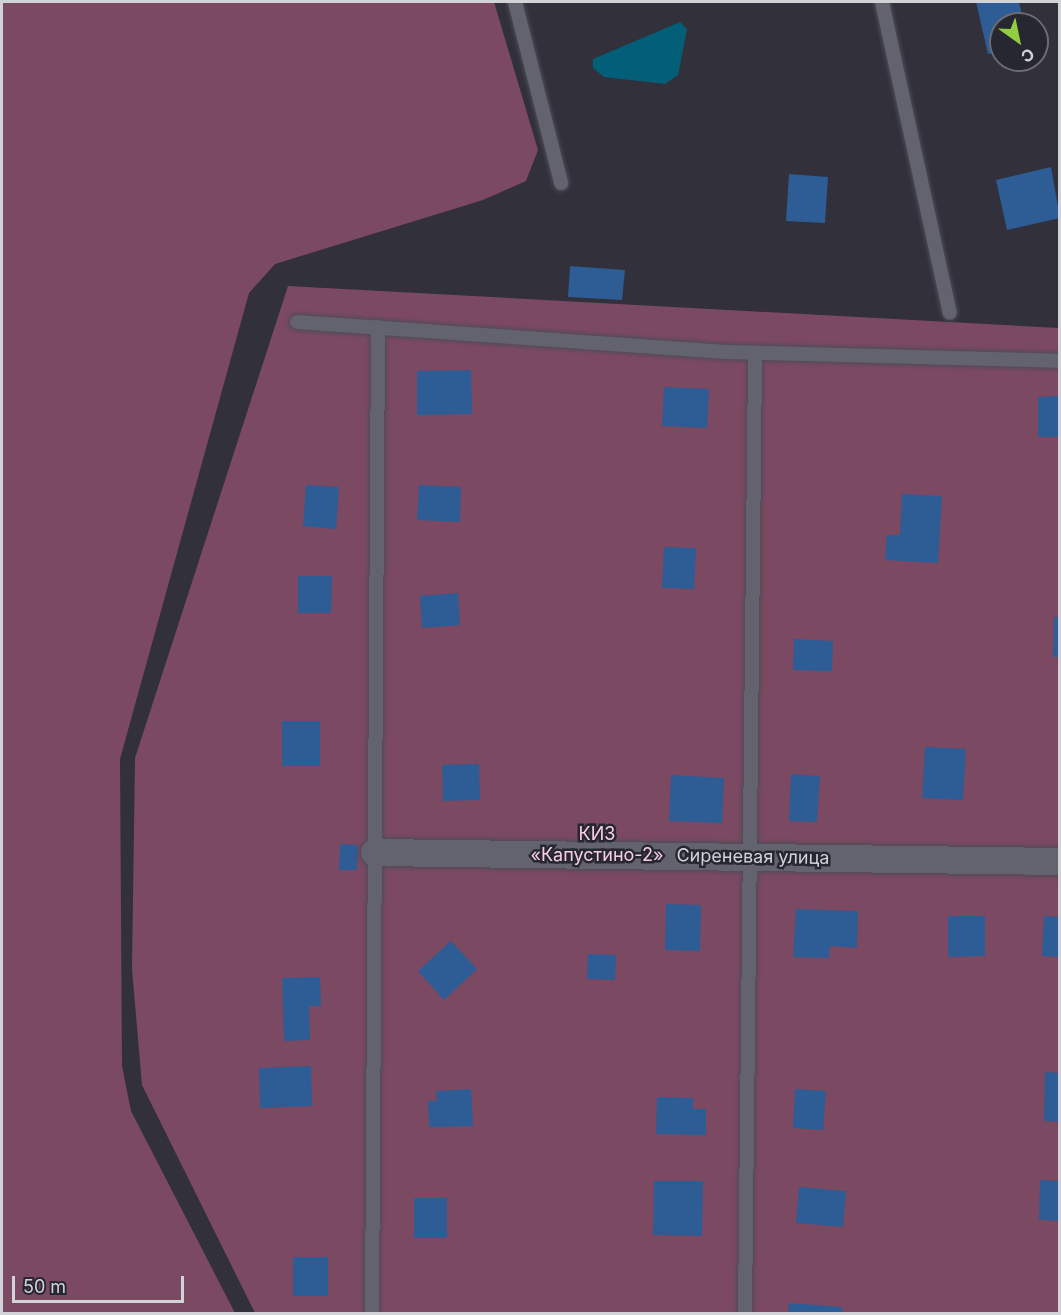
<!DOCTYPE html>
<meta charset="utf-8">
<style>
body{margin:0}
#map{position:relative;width:1061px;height:1315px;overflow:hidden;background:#31303b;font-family:Inter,sans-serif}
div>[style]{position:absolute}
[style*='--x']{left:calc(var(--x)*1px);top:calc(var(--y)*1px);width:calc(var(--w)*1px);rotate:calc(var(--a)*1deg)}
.green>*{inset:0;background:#7c4963}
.water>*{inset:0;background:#035f78}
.building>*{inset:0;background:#2e5c94}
.roads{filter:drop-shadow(0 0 2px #4d4c55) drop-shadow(0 0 2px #4d4c55)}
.lane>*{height:14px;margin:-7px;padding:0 7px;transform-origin:7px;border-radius:7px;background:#63636f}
.street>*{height:27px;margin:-13.5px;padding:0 13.5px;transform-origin:13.5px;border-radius:13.5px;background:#63636f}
span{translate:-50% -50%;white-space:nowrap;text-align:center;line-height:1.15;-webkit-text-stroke:5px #272731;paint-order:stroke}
.park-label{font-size:18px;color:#f7cde1}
.street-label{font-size:18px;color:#d2d2d9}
.frame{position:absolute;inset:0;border:3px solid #d2d2d9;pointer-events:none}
.north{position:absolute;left:989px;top:12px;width:60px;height:60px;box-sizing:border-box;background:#272731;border:2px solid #6b6b74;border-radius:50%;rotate:147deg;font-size:16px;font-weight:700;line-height:24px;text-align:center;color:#d2d2d9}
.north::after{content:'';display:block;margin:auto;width:21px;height:27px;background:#92cd3f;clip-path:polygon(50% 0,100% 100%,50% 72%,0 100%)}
.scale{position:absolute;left:12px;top:1276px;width:172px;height:27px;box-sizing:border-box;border:3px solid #d2d2d9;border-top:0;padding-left:8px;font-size:18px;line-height:21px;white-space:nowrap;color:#d2d2d9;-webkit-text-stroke:4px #272731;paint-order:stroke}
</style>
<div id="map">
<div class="green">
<div style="clip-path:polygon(2px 2px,494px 2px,538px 150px,526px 181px,483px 200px,275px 264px,249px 293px,120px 759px,122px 1066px,131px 1111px,235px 1313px,2px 1313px)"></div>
<div style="clip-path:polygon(288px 286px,1059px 328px,1059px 1313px,255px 1313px,142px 1085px,132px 969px,135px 758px)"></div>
</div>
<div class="water">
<div style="clip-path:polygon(680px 22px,687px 29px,678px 75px,665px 84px,604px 77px,593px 68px,593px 59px)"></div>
</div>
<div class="building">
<div style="clip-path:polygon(976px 2px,1019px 2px,1024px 24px,1001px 24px,1001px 51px,988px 54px)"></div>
<div style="clip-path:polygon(1051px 167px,1060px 218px,1007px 230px,996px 180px)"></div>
<div style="clip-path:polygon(789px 174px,828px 177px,825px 223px,786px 221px)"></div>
<div style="clip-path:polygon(570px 266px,625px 270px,622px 300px,568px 297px)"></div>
<div style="clip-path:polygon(471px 370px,472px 414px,417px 415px,417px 371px)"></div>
<div style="clip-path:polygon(664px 387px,709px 389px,707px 428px,662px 426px)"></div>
<div style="clip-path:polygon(1060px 396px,1060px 437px,1038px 437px,1038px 397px)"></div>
<div style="clip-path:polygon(306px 485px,339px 487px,336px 529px,303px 526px)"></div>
<div style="clip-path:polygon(419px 485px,461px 487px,460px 522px,417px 520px)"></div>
<div style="clip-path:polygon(902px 494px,942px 496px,938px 563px,885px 560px,887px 535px,900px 535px)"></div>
<div style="clip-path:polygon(664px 547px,696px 548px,694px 589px,662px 588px)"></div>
<div style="clip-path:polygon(298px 576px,332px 576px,331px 613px,298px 613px)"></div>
<div style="clip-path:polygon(458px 593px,460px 625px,422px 628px,420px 596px)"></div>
<div style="clip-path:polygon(1054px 617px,1060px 617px,1060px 657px,1053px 657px)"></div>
<div style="clip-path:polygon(794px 639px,833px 641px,832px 671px,793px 670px)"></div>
<div style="clip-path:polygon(282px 721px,320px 721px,320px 766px,282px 766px)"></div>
<div style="clip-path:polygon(925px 747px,966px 749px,963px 800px,922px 798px)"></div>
<div style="clip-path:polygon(479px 764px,480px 800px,443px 801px,442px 765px)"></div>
<div style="clip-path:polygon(791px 774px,820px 776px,817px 822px,789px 821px)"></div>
<div style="clip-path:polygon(671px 775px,724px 778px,722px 823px,669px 821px)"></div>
<div style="clip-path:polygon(340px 844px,358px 845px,357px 870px,339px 870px)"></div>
<div style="clip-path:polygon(666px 904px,701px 905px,700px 951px,665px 950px)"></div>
<div style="clip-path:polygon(796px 909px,858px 911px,857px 948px,830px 946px,829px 958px,793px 957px)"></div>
<div style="clip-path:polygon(948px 916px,985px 916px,985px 956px,948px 957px)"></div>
<div style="clip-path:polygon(1044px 916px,1060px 917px,1060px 957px,1042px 956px)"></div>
<div style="clip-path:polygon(451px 941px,477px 969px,444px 1000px,418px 971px)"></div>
<div style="clip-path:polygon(588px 954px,616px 955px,615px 980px,587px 979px)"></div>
<div style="clip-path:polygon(320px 977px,321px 1006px,309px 1006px,310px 1040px,284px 1041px,282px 978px)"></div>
<div style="clip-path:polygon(311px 1066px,312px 1106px,260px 1108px,259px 1068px)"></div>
<div style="clip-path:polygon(1045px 1072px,1060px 1073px,1060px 1122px,1044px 1121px)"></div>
<div style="clip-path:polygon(471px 1089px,473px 1126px,429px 1127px,428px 1101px,437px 1101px,436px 1091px)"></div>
<div style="clip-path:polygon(795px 1089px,826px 1091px,823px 1130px,793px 1128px)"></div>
<div style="clip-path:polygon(657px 1097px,693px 1098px,693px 1109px,706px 1109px,706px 1135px,656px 1134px)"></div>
<div style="clip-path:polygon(1040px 1180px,1060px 1181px,1060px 1221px,1039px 1220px)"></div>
<div style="clip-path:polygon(654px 1181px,703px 1181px,702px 1236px,653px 1235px)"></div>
<div style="clip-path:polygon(799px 1187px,846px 1191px,843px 1227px,796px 1223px)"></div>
<div style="clip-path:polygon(414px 1198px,447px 1198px,447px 1238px,414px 1238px)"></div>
<div style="clip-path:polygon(293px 1257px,328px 1257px,328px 1296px,293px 1296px)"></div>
<div style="clip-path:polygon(789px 1303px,842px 1307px,842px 1314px,788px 1314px)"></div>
</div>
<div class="roads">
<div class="lane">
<div style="--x:515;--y:2;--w:187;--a:75.7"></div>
<div style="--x:882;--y:2;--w:318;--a:77.7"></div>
<div style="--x:297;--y:322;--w:430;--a:4"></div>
<div style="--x:726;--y:352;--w:334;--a:1.5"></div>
<div style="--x:372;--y:1314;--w:987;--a:-89.65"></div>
<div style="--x:745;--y:1314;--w:961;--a:-89.4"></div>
</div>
<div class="street">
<div style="--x:374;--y:852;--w:686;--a:0.75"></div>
</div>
</div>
<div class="park-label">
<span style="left:597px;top:845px">КИЗ<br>«Капустино-2»</span>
</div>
<div class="street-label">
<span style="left:753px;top:857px;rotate:1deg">Сиреневая улица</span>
</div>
<div class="frame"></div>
<div class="north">С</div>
<div class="scale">50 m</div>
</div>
